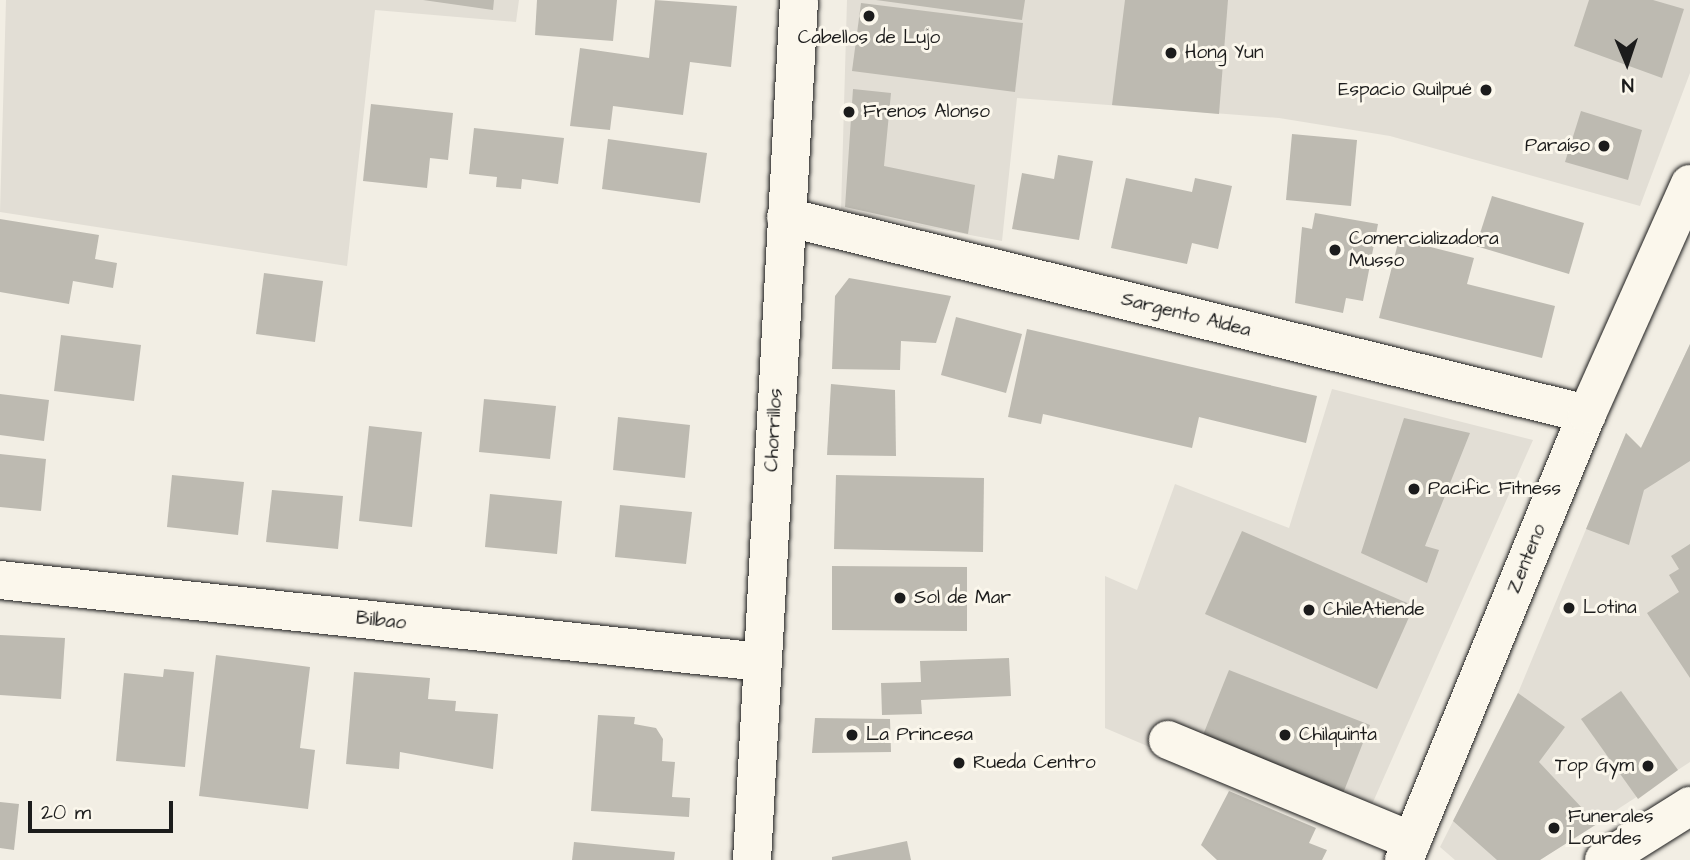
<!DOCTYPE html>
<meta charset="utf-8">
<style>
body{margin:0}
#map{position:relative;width:1690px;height:860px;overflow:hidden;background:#f2eee4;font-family:"Architects Daughter",sans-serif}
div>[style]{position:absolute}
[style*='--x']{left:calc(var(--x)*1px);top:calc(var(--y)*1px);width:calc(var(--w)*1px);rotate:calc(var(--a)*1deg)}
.built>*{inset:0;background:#e2ded5}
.building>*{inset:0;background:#bdbab1}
.roads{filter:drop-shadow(0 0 2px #1c1c1c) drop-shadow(0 0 2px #1c1c1c)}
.minor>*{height:38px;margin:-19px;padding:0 19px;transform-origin:19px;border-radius:19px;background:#fbf7ec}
.major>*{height:38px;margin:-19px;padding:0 19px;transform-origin:19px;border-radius:19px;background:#fbf7ec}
.dots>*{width:19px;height:19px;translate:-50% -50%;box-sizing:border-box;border:4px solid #fbf7ec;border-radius:50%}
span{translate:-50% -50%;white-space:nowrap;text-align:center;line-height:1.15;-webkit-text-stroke:6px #fbf7ec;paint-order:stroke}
.poi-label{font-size:19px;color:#1c1c1c}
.left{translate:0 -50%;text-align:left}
.right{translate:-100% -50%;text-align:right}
.street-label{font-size:19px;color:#1c1c1c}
.north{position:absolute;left:1592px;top:28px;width:70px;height:70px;-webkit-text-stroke:5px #fbf7ec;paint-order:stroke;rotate:178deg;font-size:19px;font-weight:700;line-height:28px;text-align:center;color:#1c1c1c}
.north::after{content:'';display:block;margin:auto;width:24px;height:32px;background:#1c1c1c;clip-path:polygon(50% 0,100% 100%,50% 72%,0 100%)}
.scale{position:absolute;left:28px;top:801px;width:145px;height:32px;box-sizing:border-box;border:4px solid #1c1c1c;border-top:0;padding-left:9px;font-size:21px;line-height:24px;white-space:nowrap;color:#1c1c1c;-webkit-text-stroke:5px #fbf7ec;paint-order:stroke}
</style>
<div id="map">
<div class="built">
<div style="clip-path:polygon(6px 0,519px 0,516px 22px,375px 10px,347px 266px,0 212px)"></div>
<div style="clip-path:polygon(847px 0,1690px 0,1690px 73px,1640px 206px,1390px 136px,1279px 118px,1017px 98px,1002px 241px,841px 211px)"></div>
<div style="clip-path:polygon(1690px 344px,1690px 762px,1540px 860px,1455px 860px,1440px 847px,1518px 693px,1626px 433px,1641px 448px)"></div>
<div style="clip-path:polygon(1332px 389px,1533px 440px,1358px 836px,1105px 728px,1105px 576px,1137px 590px,1175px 484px,1289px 528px)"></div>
</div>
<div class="building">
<div style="clip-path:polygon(423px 0,494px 0,493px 10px)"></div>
<div style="clip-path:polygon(537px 0,617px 0,613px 41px,535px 35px)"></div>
<div style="clip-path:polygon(655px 0,737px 6px,731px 67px,690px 62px,683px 115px,613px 106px,610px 130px,570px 126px,580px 48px,649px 58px)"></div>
<div style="clip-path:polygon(876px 0,1025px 0,1022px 20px)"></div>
<div style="clip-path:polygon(1125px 0,1228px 0,1219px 114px,1112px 105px)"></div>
<div style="clip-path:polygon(1589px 0,1653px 0,1684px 9px,1662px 78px,1574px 46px)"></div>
<div style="clip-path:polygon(861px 3px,1023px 23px,1015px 92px,852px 71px)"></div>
<div style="clip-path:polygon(853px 89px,891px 93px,884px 166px,975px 185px,968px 234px,845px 207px)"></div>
<div style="clip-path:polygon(371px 104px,453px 113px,448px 160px,430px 158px,427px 188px,363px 181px)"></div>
<div style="clip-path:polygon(1581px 111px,1642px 130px,1628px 180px,1565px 162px)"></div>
<div style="clip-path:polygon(474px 128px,564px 138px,558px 184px,522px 179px,521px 189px,496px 187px,497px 177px,469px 174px)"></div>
<div style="clip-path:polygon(1292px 134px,1357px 140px,1351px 206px,1286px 200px)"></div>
<div style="clip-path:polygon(608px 139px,707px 153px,700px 203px,602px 189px)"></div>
<div style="clip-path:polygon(1058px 155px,1093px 161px,1079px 240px,1012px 229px,1022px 173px,1054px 179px)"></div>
<div style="clip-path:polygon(1126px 178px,1192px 192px,1195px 178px,1232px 186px,1218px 249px,1192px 243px,1187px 264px,1111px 248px)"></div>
<div style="clip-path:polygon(1492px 196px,1584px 223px,1569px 274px,1476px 246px)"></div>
<div style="clip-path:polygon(1315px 213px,1378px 224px,1363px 301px,1346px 298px,1343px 313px,1295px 303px,1302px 227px,1312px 229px)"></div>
<div style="clip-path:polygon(0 219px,99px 235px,95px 259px,117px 263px,113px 288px,73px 281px,69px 304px,0 292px)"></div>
<div style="clip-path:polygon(1399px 239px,1474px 258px,1467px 284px,1555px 306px,1542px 358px,1379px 318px)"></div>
<div style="clip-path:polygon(264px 273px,323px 281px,315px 342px,256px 334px)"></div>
<div style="clip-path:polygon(849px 278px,951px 296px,936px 343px,901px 341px,900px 370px,832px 369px,835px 296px)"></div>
<div style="clip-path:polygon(956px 317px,1022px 334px,1006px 393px,941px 375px)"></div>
<div style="clip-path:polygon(1027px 329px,1317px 396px,1306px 443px,1199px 417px,1192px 448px,1043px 414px,1041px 424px,1008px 417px)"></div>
<div style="clip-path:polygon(61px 335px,141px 345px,134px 401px,54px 391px)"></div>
<div style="clip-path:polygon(1690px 344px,1690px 461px,1644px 490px,1629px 545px,1586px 529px,1626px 433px,1641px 448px)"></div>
<div style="clip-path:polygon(831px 384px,895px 390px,896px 456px,827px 455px)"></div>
<div style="clip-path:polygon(0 394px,49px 400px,44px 441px,0 435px)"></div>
<div style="clip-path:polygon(484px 399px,556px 406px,550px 459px,479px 452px)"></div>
<div style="clip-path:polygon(618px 417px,690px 425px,685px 478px,613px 470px)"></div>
<div style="clip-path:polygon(1404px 418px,1470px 433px,1425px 546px,1439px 550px,1427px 583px,1361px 553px)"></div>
<div style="clip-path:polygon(369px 426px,422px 432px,412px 527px,359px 521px)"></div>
<div style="clip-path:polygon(0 454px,46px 459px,41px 511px,0 507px)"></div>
<div style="clip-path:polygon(172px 475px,244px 482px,238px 535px,167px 527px)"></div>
<div style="clip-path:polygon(836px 475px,984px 478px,983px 552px,834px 549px)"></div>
<div style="clip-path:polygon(272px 490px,343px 496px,338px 549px,266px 542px)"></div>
<div style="clip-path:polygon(490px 494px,562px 501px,557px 554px,485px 547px)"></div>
<div style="clip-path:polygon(620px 505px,692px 512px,686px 564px,615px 557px)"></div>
<div style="clip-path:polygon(1242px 531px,1414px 606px,1377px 689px,1205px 614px)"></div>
<div style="clip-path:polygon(1690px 544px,1690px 678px,1647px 613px,1679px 592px,1669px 575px,1679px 569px,1671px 556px)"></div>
<div style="clip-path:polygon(832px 566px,967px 567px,967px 631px,832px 630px)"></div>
<div style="clip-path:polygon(0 635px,65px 638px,61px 699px,0 695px)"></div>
<div style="clip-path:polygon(216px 655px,310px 667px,300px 748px,315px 750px,308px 809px,199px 796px)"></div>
<div style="clip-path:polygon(1009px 658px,1011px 696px,921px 700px,922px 714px,882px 715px,881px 683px,921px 682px,920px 661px)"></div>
<div style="clip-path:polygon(164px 669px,194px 672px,185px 767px,116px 761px,124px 673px,163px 677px)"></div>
<div style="clip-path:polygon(1229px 670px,1370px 725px,1340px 801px,1199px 745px)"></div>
<div style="clip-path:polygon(354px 672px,430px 678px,428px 699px,456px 701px,455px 711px,498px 714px,493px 769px,400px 752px,399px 769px,346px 764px)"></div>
<div style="clip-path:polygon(1621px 691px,1678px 770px,1638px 799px,1581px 719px)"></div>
<div style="clip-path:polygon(1518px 693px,1565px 727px,1539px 762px,1597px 824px,1540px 860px,1497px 860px,1453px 821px)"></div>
<div style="clip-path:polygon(598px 715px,635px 717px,634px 724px,656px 728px,663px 739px,662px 761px,675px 762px,672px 797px,690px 798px,689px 817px,591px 811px)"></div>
<div style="clip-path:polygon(815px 718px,890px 719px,891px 752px,812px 753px)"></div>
<div style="clip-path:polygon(1229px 791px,1316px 828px,1309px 843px,1327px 850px,1322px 860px,1217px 860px,1201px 845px)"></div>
<div style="clip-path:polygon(0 802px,19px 804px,14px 850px,0 848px)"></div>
<div style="clip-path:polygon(907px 841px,911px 860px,832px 860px,832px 857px)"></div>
<div style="clip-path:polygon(574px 842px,675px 852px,674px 860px,572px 860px)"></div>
</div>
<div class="roads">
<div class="minor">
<div style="--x:786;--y:217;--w:825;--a:13.82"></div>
<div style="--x:0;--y:580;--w:765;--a:6.15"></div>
<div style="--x:1168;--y:740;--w:264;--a:22.5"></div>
<div style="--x:752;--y:860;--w:861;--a:-86.87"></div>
<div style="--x:1404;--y:860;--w:482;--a:-67.7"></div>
<div style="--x:1587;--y:414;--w:252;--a:-65.9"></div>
</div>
<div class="major">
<div style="--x:1604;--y:860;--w:102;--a:-32.1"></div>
</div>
</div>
<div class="dots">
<div style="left:869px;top:16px;background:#1c1c1c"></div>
<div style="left:1171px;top:53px;background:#1c1c1c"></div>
<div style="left:1486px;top:90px;background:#1c1c1c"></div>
<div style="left:849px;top:112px;background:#1c1c1c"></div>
<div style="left:1604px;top:146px;background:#1c1c1c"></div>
<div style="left:1335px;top:250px;background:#1c1c1c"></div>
<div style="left:1414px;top:489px;background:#1c1c1c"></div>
<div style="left:900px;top:598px;background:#1c1c1c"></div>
<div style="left:1569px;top:608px;background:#1c1c1c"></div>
<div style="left:1309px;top:610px;background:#1c1c1c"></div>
<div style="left:852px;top:735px;background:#1c1c1c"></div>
<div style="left:1285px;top:735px;background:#1c1c1c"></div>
<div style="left:959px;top:763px;background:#1c1c1c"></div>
<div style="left:1648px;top:766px;background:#1c1c1c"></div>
<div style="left:1554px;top:828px;background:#1c1c1c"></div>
</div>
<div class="poi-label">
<span style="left:869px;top:38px">Cabellos de Lujo</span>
<span class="left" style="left:1185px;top:53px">Hong Yun</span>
<span class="right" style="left:1472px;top:90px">Espacio Quilpué</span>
<span class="left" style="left:863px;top:112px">Frenos Alonso</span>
<span class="right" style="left:1590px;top:146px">Paraíso</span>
<span class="left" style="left:1349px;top:250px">Comercializadora<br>Musso</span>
<span class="left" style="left:1428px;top:489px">Pacific Fitness</span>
<span class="left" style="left:914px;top:598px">Sol de Mar</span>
<span class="left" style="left:1583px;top:608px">Lotina</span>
<span class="left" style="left:1323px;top:610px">ChileAtiende</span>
<span class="left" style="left:866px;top:735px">La Princesa</span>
<span class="left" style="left:1299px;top:735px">Chilquinta</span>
<span class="left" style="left:973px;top:763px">Rueda Centro</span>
<span class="right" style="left:1634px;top:766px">Top Gym</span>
<span class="left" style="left:1568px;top:828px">Funerales<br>Lourdes</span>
</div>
<div class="street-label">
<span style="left:1186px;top:315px;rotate:14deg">Sargento Aldea</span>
<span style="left:774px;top:430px;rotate:-87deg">Chorrillos</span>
<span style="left:1527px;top:559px;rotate:-68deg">Zenteno</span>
<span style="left:381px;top:621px;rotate:6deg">Bilbao</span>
</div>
<div class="north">N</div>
<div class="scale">20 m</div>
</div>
